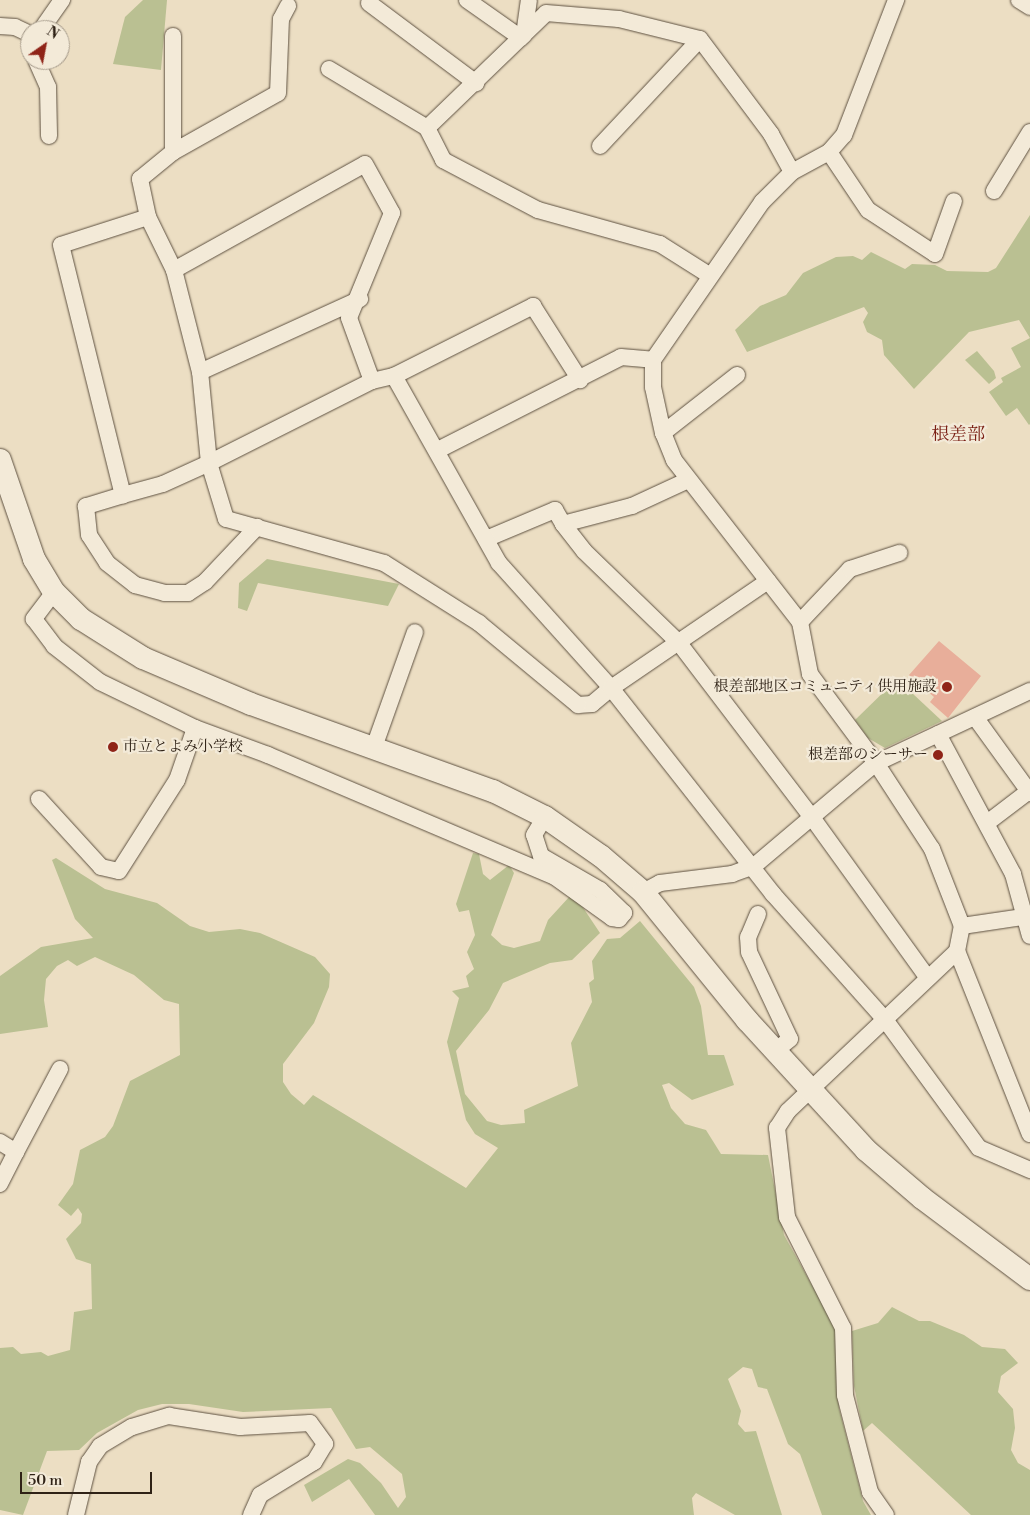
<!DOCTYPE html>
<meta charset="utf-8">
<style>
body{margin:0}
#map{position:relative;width:1030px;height:1515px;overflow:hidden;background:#ecdec3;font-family:"Libre Bodoni","Noto Serif JP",serif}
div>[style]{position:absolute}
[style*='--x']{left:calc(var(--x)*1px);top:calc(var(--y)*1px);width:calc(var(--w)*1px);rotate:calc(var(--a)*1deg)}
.green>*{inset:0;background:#bac092}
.building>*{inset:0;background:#e8ae9a}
.roads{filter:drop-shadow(0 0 1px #5e5141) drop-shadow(0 0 1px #5e5141)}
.street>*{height:16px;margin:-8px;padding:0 8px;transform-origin:8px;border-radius:8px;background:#f3ead8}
.secondary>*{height:22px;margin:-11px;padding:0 11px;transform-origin:11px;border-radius:11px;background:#f3ead8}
.dots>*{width:14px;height:14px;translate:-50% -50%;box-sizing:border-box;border:2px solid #f3ead8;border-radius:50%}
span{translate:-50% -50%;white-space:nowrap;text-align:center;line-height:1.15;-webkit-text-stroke:4.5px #f3ead8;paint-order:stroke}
.poi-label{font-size:15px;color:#2f2216}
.right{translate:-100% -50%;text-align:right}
.left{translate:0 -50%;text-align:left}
.quarter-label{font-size:18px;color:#7a1f14}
.north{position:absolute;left:20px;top:20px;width:50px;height:50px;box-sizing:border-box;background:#f3ead8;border:1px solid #a59a8a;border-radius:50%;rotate:33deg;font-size:14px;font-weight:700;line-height:20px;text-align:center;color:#2f2216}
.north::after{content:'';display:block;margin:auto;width:18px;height:22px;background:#8f2418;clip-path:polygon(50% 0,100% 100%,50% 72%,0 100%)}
.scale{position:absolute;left:20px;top:1472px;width:132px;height:22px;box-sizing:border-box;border:2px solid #2f2216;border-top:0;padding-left:6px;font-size:15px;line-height:18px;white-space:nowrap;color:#2f2216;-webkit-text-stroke:4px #f3ead8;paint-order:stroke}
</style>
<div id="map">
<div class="green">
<div style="clip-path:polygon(143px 0,167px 0,161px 70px,113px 64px,125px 17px)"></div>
<div style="clip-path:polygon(1030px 215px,1030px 424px,1029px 425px,1017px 408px,1006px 416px,989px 392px,1003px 382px,1001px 378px,1021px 367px,1011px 348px,1030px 338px,1019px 320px,969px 332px,914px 389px,884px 355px,882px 340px,867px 332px,863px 322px,868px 313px,864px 307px,747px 352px,735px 330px,760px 306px,786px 295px,803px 273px,836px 257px,853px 256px,862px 260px,871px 252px,905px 269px,912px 264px,935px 265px,947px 271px,988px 272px,996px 268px)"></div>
<div style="clip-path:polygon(977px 351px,994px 371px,996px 378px,989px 384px,965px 360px)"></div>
<div style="clip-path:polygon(267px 559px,293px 564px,399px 584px,388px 606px,258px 583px,247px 611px,238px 608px,239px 583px)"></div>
<div style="clip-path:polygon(897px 679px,942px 721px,885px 748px,868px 738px,855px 720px)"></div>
<div style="clip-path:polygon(473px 853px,479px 854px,483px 874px,490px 880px,509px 865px,514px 873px,491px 935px,502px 945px,514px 948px,540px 941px,548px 920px,570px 896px,578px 900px,600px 933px,572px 960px,550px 963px,503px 983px,489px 1010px,456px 1051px,465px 1094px,487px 1121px,501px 1125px,525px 1123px,524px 1110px,578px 1086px,571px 1043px,592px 1002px,589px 983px,594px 979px,592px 961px,607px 939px,620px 938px,640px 921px,694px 987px,701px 1006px,708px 1055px,724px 1055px,734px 1085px,692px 1100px,669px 1083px,662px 1085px,671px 1108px,685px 1124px,706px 1130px,721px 1154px,768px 1155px,784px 1235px,837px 1330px,839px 1408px,863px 1501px,871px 1515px,822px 1515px,800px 1454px,788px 1444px,767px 1389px,758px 1387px,752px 1369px,743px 1367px,728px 1379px,741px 1411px,738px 1424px,745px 1432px,756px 1431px,782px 1515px,735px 1515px,696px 1493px,692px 1498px,694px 1515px,375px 1515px,349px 1479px,312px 1502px,304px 1485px,348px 1459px,360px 1463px,381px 1483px,398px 1508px,406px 1497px,402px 1474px,370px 1447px,356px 1449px,331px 1408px,243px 1412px,189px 1404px,162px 1404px,138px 1410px,97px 1433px,79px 1450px,47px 1451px,23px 1515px,0 1510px,0 1348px,13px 1347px,21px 1354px,41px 1352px,48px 1356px,70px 1350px,74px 1312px,92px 1309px,91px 1264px,76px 1259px,66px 1239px,81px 1223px,82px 1214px,78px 1208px,71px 1216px,58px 1205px,73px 1184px,80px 1150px,105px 1137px,113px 1126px,130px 1081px,180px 1055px,179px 1004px,164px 1000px,134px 975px,95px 957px,77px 966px,68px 960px,57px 966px,46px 979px,44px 1000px,48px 1027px,0 1034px,0 976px,41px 947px,93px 938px,75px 919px,52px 860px,56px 858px,105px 889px,157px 903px,190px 926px,209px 932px,240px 929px,260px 933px,315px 957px,330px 974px,329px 987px,314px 1023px,283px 1064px,283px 1082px,291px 1094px,304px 1105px,313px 1095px,466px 1188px,498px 1148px,475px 1134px,466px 1120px,447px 1042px,459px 998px,452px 991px,469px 987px,466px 976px,474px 969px,467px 952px,475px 935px,469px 910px,459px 912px,456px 904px)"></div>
<div style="clip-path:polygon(892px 1307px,919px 1321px,930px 1321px,964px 1335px,982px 1347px,1005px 1349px,1018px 1363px,1001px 1376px,998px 1392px,1013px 1409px,1015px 1428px,1011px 1450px,1018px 1463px,1030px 1470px,1030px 1515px,971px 1515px,872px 1423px,863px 1431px,854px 1386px,852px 1331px,878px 1323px)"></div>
</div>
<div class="building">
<div style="clip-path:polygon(939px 641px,981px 676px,948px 718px,930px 702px,934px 697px,909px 675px)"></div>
</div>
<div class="roads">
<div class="street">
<div style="--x:467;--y:0;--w:66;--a:35.1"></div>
<div style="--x:1019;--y:0;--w:13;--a:32"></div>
<div style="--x:369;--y:3;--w:134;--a:36.8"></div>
<div style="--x:0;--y:26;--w:15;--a:4"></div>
<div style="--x:15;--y:27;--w:17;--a:25"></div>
<div style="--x:41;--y:30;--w:37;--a:-55"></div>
<div style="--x:524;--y:35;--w:35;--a:-82"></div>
<div style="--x:173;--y:36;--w:116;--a:90"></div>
<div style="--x:36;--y:60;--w:30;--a:66"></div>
<div style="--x:48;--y:87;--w:49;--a:88.8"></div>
<div style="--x:329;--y:69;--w:114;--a:31"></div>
<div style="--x:427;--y:128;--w:36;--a:63"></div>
<div style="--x:443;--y:160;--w:107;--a:27.8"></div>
<div style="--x:538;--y:210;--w:127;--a:15.6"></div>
<div style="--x:660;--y:244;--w:58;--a:32.3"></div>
<div style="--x:427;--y:128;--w:165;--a:-44"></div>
<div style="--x:546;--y:13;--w:73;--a:4.7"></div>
<div style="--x:619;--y:19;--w:83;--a:13.9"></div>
<div style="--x:700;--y:39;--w:119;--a:53.2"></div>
<div style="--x:771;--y:134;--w:43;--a:61.1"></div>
<div style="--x:600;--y:146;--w:146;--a:-46.9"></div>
<div style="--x:829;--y:152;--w:70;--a:56.1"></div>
<div style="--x:868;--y:210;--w:80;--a:33.3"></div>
<div style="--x:935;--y:254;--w:56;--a:-70.3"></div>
<div style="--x:994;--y:191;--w:69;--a:-58.6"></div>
<div style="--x:148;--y:217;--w:39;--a:-102"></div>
<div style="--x:140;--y:179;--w:43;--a:-39.3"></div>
<div style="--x:173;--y:152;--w:120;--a:-29.3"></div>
<div style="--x:278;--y:93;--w:74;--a:-87.7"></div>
<div style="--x:281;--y:19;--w:15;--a:-62"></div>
<div style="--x:174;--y:270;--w:218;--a:-29"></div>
<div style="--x:365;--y:164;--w:56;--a:61.1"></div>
<div style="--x:392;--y:213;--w:113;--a:112.3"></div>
<div style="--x:349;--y:318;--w:67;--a:69.9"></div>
<div style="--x:200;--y:372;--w:176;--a:-24.5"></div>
<div style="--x:394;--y:376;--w:156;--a:-26.7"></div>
<div style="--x:533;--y:306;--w:88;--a:57.6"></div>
<div style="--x:663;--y:433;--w:94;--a:-38.1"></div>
<div style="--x:438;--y:450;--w:205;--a:-26.9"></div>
<div style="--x:621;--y:357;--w:32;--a:5"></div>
<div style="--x:123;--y:495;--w:39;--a:163"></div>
<div style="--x:86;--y:506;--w:29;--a:84"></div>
<div style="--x:89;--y:535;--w:33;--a:57"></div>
<div style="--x:107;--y:563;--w:36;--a:38"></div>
<div style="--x:135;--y:585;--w:31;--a:15"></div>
<div style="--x:165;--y:593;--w:23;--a:0"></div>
<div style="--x:188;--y:593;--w:20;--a:-33"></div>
<div style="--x:205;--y:582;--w:76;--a:-46.6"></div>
<div style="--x:563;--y:524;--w:34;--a:52"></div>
<div style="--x:584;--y:551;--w:132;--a:44.1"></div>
<div style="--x:679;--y:643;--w:218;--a:52.7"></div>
<div style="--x:811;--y:816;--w:198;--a:54.2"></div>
<div style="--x:486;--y:539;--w:75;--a:-22.8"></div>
<div style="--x:555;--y:510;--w:16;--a:60"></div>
<div style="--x:563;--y:524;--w:71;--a:-14.6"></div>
<div style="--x:632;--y:506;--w:62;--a:-24.9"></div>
<div style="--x:768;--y:581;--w:190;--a:145.7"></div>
<div style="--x:611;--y:688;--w:25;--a:140"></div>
<div style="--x:592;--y:704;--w:14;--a:176"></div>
<div style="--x:578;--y:705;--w:129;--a:-140.4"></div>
<div style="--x:479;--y:623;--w:112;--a:-147.7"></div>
<div style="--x:384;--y:563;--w:164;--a:-164.4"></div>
<div style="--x:226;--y:519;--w:59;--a:-106.9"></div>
<div style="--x:209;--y:463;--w:91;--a:-95.6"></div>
<div style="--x:200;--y:372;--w:105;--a:-104.3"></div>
<div style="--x:174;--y:270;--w:59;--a:-116.1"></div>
<div style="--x:148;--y:217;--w:91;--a:162.2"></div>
<div style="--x:61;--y:245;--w:258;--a:76.1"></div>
<div style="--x:123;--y:495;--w:41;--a:-15.4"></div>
<div style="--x:163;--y:484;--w:51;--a:-24.5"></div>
<div style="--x:209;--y:463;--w:182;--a:-26.7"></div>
<div style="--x:372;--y:381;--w:23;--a:-13"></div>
<div style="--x:394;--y:376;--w:214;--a:60.7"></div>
<div style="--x:499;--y:563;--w:168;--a:48.1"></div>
<div style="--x:611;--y:688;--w:262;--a:51.8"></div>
<div style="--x:773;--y:894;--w:170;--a:48.3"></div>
<div style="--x:886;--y:1021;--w:157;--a:53.8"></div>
<div style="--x:979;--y:1148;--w:56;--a:23.3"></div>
<div style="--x:54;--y:592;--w:34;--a:127"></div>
<div style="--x:34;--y:619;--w:34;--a:53"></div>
<div style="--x:54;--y:646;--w:58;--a:38"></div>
<div style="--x:100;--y:682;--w:106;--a:25.8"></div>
<div style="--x:195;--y:728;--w:78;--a:20.3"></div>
<div style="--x:268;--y:755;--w:312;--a:23"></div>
<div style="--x:555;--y:877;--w:70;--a:35.7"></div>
<div style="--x:612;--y:918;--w:7;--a:8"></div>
<div style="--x:619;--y:919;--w:8;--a:-50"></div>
<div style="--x:624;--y:913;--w:33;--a:-136"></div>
<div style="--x:600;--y:890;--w:68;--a:-150"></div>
<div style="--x:541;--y:856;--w:22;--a:-108"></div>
<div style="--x:534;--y:835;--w:21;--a:-59"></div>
<div style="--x:800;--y:622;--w:73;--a:-46.7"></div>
<div style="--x:850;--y:569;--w:52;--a:-18.1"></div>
<div style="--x:975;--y:717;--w:94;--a:54.1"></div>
<div style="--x:938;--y:734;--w:159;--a:61.8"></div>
<div style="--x:1013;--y:874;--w:64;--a:74.7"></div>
<div style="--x:373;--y:750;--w:125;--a:-70.4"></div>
<div style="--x:39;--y:799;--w:92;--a:47.6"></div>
<div style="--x:101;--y:867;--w:18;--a:13"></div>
<div style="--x:119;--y:871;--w:108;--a:-57.5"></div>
<div style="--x:177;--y:780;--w:55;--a:-70.9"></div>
<div style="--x:987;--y:823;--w:53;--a:-37.3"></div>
<div style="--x:643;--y:892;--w:19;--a:-28"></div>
<div style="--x:660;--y:883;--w:73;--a:-7.1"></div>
<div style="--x:732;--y:874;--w:23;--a:-20"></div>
<div style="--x:754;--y:866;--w:160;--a:-40.2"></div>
<div style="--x:876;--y:763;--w:170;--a:-25.1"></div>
<div style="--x:758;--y:914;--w:25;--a:113"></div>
<div style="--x:748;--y:937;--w:15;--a:86"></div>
<div style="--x:749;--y:952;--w:96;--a:64.8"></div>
<div style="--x:790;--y:1039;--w:21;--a:141"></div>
<div style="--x:962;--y:926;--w:69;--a:-8.4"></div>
<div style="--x:957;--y:951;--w:197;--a:68.3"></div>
<div style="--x:0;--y:1142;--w:19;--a:32"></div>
<div style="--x:16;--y:1152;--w:36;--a:117"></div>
<div style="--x:16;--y:1152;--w:94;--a:-62.1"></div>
<div style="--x:76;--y:1515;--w:55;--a:-76.2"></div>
<div style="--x:89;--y:1462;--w:19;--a:-55"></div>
<div style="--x:100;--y:1446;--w:37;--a:-31"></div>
<div style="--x:132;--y:1427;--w:39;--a:-17"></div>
<div style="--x:169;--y:1416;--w:72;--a:8.8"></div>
<div style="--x:240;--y:1427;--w:70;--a:-3.3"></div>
<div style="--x:310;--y:1423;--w:26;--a:54"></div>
<div style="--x:325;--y:1444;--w:21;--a:121"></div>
<div style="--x:314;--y:1462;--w:63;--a:148.6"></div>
<div style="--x:260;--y:1495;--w:22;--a:114"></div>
<div style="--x:886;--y:1515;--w:28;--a:-125"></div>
<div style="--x:870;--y:1492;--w:100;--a:-104.5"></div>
<div style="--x:845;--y:1395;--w:67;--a:-91.7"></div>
<div style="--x:843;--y:1328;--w:124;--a:-116.8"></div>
<div style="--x:787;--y:1217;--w:90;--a:-96.4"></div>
<div style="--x:777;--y:1128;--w:20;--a:-57"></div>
<div style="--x:788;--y:1111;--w:233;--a:-43.4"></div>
<div style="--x:957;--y:951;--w:25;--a:-79"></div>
<div style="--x:962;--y:926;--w:83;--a:-111.3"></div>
<div style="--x:932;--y:849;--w:103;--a:-123.1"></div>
<div style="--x:876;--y:763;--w:111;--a:-126.6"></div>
<div style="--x:810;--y:674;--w:53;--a:-100.9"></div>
<div style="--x:800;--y:622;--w:205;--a:-127.9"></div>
<div style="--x:674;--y:460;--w:29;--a:-112"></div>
<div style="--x:663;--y:433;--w:47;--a:-102.3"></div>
<div style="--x:653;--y:387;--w:27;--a:-90"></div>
<div style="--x:653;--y:360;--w:192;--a:-55.4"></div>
<div style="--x:762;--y:202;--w:42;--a:-45"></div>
<div style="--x:792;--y:172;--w:42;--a:-28.4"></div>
<div style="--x:829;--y:152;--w:23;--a:-49"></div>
<div style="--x:844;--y:135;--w:145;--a:-68.9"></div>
</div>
<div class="secondary">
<div style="--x:0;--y:460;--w:105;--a:71"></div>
<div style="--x:34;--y:559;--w:39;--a:59"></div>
<div style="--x:54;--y:592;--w:38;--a:45"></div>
<div style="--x:81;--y:619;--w:73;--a:32.2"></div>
<div style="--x:143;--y:658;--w:117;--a:23.1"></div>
<div style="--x:251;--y:704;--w:257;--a:19.8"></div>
<div style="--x:493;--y:791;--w:58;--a:26.6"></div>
<div style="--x:545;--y:817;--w:68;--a:34.9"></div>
<div style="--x:601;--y:856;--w:55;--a:40.6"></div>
<div style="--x:643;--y:892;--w:165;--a:50.9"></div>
<div style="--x:747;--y:1020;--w:176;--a:47.5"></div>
<div style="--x:866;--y:1150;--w:74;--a:40.6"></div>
<div style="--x:922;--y:1198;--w:135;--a:36.9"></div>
</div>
</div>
<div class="dots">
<div style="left:947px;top:687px;background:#8f2418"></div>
<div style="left:113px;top:747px;background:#8f2418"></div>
<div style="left:938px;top:755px;background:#8f2418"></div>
</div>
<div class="poi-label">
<span class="right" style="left:937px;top:687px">根差部地区コミュニティ供用施設</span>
<span class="left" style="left:123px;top:747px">市立とよみ小学校</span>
<span class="right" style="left:928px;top:755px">根差部のシーサー</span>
</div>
<div class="quarter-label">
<span style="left:958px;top:435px">根差部</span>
</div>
<div class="north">N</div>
<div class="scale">50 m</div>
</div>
